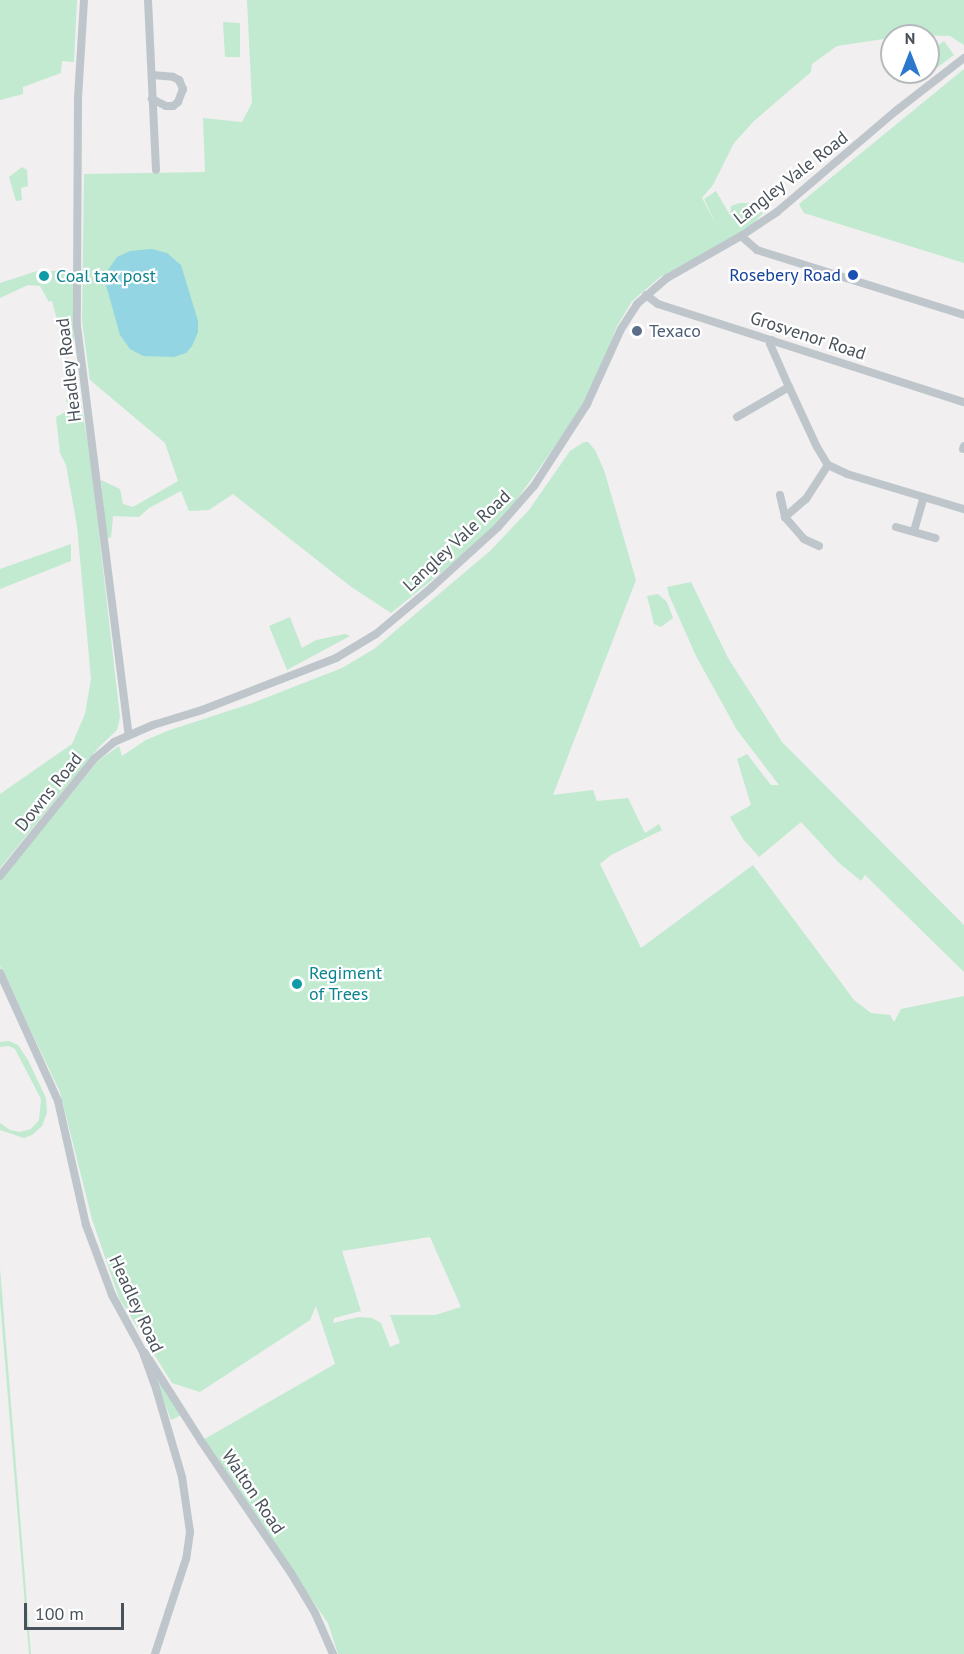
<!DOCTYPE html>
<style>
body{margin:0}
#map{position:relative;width:964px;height:1654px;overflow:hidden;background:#f1efef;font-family:"PT Sans",sans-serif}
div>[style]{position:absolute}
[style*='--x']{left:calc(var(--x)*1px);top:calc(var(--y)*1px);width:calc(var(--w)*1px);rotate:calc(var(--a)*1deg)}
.green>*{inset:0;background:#c1ead0}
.water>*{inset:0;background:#93d5e2}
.minor>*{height:8px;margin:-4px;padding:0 4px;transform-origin:4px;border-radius:4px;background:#bec6cc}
.dots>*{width:16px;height:16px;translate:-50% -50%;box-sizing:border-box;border:3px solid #fff;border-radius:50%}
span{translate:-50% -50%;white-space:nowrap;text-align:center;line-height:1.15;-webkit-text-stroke:4.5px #fff;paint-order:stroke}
.street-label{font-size:18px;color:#49525a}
.transit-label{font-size:18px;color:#164399}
.right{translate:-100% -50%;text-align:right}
.culture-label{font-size:18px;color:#0d838f}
.left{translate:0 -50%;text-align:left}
.service-label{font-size:18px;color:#4e5e75}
.north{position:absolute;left:880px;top:24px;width:60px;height:60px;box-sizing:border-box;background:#fff;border:2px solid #b6babd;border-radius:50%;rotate:0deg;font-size:16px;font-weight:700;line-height:24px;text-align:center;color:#49525a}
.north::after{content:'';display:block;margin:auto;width:21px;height:27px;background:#2c78cd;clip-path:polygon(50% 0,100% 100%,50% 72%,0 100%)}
.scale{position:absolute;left:24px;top:1603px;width:100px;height:27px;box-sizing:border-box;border:3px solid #49525a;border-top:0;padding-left:8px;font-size:18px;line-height:21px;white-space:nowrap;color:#49525a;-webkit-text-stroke:4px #fff;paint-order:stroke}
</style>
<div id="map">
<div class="green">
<div style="clip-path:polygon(0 0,77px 0,74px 62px,62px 61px,61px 73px,23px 87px,23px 94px,0 100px)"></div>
<div style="clip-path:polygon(247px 0,964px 0,964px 45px,950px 36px,910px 35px,837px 46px,812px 64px,811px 72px,754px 121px,734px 143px,713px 185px,702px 198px,716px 224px,704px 199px,716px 191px,730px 215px,731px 206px,739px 203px,749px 203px,763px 213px,753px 224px,733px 237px,660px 277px,632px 301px,617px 326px,597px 378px,571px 424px,505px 516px,474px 546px,391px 613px,350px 586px,233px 494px,209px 510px,189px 511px,181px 491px,149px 508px,139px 517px,113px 516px,111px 538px,106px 537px,101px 480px,120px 489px,123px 504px,133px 507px,178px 481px,165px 443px,90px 380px,82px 321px,84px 174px,205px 172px,203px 118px,242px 122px,252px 103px)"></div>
<div style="clip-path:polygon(223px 22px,240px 23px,240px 57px,225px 57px)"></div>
<div style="clip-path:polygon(944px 41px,954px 55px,927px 75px,925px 72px,928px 72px,928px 53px)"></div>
<div style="clip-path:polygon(964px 69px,964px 263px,804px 213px,799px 204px)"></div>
<div style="clip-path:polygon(22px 167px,27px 170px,28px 186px,21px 188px,22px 200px,16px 201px,9px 177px)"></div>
<div style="clip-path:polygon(37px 271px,74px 271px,74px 347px,71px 352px,65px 349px,52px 301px,49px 302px,40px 286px,28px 285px,0 298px,0 283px)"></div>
<div style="clip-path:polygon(79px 392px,90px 455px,120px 717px,117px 730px,99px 747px,0 868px,0 794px,72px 744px,85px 714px,91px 679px,77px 526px,66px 465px,60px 453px,56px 417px,69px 410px,66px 399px,72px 393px)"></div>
<div style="clip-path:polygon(evenodd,584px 442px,588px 442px,595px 450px,604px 470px,636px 580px,553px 795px,593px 790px,597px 801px,628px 798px,645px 833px,659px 824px,662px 830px,611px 855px,600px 864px,641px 948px,753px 865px,854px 1000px,871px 1013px,890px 1015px,894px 1022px,901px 1009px,964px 996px,964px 1654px,338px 1654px,328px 1623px,201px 1441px,335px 1364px,316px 1306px,310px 1320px,200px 1392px,172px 1383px,119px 1298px,92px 1219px,60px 1092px,0 966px,0 880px,98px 761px,119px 746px,122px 756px,146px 740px,170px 730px,253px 703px,342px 668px,374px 649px,490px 551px,529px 510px,570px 451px,584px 442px,430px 1237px,461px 1307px,435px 1315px,390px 1315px,400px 1343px,390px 1347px,381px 1323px,372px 1318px,359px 1317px,333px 1323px,334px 1318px,361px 1311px,342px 1251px,430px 1237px)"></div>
<div style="clip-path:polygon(71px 544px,71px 561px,0 589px,0 569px)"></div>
<div style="clip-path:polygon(691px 582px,728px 658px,782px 742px,964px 925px,964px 972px,865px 875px,861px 881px,838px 862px,801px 822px,759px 857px,743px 839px,730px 817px,751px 805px,737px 759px,747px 754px,771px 785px,779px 785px,737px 730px,696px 656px,669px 595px,667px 587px)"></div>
<div style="clip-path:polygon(658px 594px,667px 602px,673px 618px,661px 627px,654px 624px,647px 596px)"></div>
<div style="clip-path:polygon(290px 617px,302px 648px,316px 640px,345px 634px,350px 636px,287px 670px,269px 626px)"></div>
<div style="clip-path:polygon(9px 1041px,18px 1045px,28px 1060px,46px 1098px,47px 1113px,42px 1126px,32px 1135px,24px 1138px,0 1130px,0 1123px,10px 1130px,20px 1132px,31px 1129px,39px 1120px,41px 1099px,15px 1049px,9px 1046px,0 1047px,0 1042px)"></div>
<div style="clip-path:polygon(0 1268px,13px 1428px,31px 1654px,29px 1654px,0 1301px)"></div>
<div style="clip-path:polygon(152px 1368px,181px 1415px,171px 1420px)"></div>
</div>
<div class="water">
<div style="clip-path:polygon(152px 249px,167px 253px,181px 265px,198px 321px,198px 332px,192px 346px,186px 353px,174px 357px,143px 356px,130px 349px,120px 335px,106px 285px,108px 270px,117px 257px,130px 251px)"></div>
</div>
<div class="minor">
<div style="--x:84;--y:0;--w:98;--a:93.5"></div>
<div style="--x:78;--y:98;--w:228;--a:90.3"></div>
<div style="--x:77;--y:326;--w:412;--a:82.8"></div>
<div style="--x:148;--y:0;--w:170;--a:87.3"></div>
<div style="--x:152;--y:75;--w:21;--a:5"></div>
<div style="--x:173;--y:77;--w:7;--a:27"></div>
<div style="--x:179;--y:80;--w:10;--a:66"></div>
<div style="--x:183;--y:89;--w:14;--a:111"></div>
<div style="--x:178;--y:102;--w:6;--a:141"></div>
<div style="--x:173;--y:106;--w:7;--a:180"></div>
<div style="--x:166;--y:106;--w:16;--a:-153"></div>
<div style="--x:741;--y:236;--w:21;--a:41"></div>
<div style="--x:757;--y:250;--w:217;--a:17.4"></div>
<div style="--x:646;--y:295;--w:15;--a:37"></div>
<div style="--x:658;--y:304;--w:321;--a:17.8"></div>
<div style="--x:772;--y:340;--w:4;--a:117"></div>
<div style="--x:770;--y:344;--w:47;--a:66.2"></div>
<div style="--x:789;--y:387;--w:66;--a:65"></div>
<div style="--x:817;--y:447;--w:21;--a:59"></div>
<div style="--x:828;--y:465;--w:21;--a:25"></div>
<div style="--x:847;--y:474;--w:122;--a:16.7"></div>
<div style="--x:737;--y:417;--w:60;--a:-30"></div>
<div style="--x:963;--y:449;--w:3;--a:-72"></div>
<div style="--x:780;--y:495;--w:23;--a:77"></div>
<div style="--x:896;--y:527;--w:41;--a:15.8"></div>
<div style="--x:914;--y:531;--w:35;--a:-74"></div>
<div style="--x:819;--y:546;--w:17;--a:-155"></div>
<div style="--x:804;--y:539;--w:29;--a:-131"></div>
<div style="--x:785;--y:517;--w:28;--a:-41"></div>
<div style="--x:806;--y:499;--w:40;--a:-57.1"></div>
<div style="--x:0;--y:876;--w:150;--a:-51.2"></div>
<div style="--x:94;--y:759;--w:26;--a:-40"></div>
<div style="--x:114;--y:742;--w:43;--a:-23.6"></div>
<div style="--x:153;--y:725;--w:51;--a:-17"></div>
<div style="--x:202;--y:710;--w:144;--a:-21.2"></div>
<div style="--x:336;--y:658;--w:47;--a:-31"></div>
<div style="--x:376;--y:634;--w:72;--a:-39.9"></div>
<div style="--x:431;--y:588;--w:91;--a:-42.3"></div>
<div style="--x:498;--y:527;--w:55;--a:-48.7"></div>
<div style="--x:534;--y:486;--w:98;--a:-57.1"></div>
<div style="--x:587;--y:404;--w:82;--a:-65.6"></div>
<div style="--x:621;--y:329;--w:30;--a:-57"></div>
<div style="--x:637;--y:304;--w:40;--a:-41"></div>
<div style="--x:667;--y:278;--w:85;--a:-29.6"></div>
<div style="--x:741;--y:236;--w:43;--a:-33.7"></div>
<div style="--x:777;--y:212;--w:157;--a:-40.4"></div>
<div style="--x:897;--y:110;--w:85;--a:-37.8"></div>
<div style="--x:0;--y:973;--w:141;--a:65.6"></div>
<div style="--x:58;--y:1101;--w:127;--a:77.3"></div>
<div style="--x:86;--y:1225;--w:75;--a:69.6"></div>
<div style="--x:112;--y:1295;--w:63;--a:61.4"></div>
<div style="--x:142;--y:1350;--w:37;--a:70"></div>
<div style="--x:155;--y:1385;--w:96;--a:73.6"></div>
<div style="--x:182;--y:1477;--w:56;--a:81.7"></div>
<div style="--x:190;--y:1532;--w:27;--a:98"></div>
<div style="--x:186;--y:1559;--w:100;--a:108.1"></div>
<div style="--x:145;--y:1353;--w:104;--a:57.5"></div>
<div style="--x:201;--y:1441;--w:160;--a:55.7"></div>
<div style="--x:291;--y:1573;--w:47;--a:59"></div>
<div style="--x:315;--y:1613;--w:45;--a:66.3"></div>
</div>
<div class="dots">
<div style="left:853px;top:275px;background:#1a4fb4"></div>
<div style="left:44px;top:276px;background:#0f9aa8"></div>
<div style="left:637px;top:331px;background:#5c6f8a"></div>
<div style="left:297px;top:984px;background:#0f9aa8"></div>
</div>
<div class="street-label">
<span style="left:791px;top:178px;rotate:-38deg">Langley Vale Road</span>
<span style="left:808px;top:336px;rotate:18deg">Grosvenor Road</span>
<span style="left:69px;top:370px;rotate:-97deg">Headley Road</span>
<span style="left:457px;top:541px;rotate:-43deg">Langley Vale Road</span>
<span style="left:49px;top:792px;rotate:-51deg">Downs Road</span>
<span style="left:136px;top:1304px;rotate:65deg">Headley Road</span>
<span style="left:253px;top:1492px;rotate:56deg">Walton Road</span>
</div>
<div class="transit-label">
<span class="right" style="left:841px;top:275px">Rosebery Road</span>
</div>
<div class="culture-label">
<span class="left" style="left:56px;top:276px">Coal tax post</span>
<span class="left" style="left:309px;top:984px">Regiment<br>of Trees</span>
</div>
<div class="service-label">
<span class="left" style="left:649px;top:331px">Texaco</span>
</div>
<div class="north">N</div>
<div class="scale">100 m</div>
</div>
